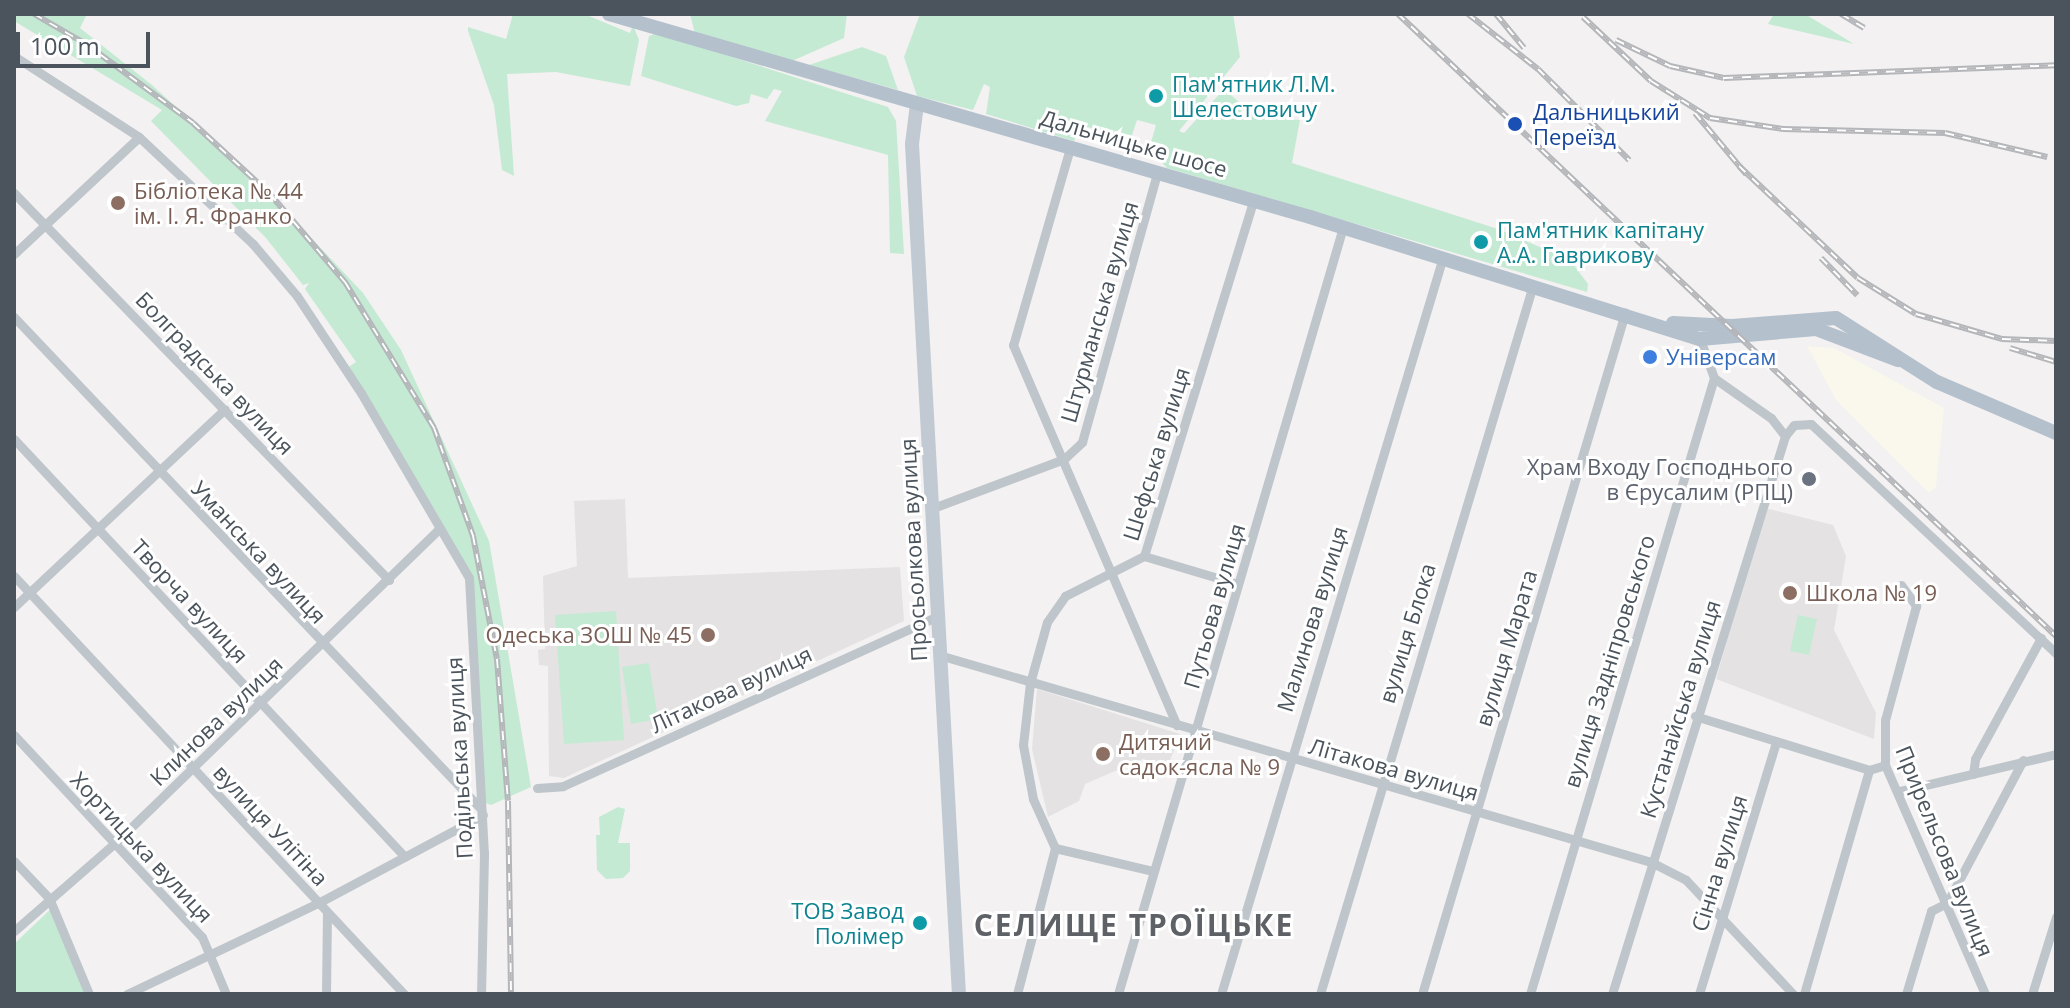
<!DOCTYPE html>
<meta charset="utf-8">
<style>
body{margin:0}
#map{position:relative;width:2070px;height:1008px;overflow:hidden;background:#f3f1f1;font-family:"Open Sans",sans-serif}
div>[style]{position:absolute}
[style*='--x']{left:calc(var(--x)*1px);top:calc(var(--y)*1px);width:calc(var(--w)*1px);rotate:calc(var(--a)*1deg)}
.commercial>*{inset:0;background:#faf7ed}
.education>*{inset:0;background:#e4e2e2}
.green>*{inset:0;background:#c5ead4}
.street>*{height:9px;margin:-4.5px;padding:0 4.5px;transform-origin:4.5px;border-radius:4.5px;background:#bec5cb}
.secondary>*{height:14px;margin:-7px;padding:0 7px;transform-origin:7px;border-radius:7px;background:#c1c9d2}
.primary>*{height:14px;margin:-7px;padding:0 7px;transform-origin:7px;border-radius:7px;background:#b4c0cc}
.rail>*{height:6px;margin-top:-3px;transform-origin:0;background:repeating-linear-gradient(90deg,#fff 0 9px,#b4b6ba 0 18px);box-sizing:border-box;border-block:2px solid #b4b6ba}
.dots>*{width:22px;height:22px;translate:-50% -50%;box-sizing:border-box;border:4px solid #fff;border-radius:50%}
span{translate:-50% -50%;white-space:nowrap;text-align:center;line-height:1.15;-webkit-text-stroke:6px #fff;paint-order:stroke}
.culture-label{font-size:22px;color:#0d838f}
.left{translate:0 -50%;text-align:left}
.right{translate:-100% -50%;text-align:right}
.transit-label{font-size:22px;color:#164399}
.street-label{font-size:22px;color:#4b545c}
.education-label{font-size:22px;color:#785e54}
.shop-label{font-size:22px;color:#366cbe}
.worship-label{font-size:22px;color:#5b616d}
.district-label{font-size:30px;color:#5e6165;font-weight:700;letter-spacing:2px}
.frame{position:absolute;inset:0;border:16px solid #4b545c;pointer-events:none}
.scale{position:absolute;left:16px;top:32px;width:134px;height:36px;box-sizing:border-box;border:4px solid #4b545c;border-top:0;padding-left:10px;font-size:24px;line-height:28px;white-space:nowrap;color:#4b545c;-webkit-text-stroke:6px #fff;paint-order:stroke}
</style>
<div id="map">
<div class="commercial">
<div style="clip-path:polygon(1807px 346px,1834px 348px,1944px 408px,1936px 487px,1929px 493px,1836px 400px)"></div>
</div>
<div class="education">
<div style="clip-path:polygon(625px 499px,628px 578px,900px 567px,904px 621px,564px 778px,549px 776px,548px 666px,539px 665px,538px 650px,545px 649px,543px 576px,577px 566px,574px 501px)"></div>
<div style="clip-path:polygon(1765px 508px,1833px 525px,1846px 556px,1834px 630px,1876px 713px,1874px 739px,1716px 679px)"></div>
<div style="clip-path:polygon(1037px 689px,1180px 734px,1168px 766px,1143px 759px,1085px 784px,1079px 801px,1048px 817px,1032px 749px)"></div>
</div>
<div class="green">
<div style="clip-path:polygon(14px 14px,87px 14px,80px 28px,152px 85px,270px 194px,363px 293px,401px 350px,489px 541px,531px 787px,491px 805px,483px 802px,470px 576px,347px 368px,356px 362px,305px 289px,309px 283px,303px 285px,266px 238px,151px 121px,162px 110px,14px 21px)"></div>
<div style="clip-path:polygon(513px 14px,584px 14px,630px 33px,633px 25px,639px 40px,630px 86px,556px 72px,507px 74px,514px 176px,502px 170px,494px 105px,468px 31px,468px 27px,506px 39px)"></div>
<div style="clip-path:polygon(690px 14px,847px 14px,844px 38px,792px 61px,695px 34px)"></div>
<div style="clip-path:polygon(920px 14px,1233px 14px,1240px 57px,1179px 131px,1184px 133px,1224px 89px,1247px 109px,1269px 118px,1300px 120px,1292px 163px,1498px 229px,1570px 260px,1588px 284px,1587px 292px,1167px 168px,1149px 149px,1156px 125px,1137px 120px,1131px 138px,1079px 125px,1074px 141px,986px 114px,990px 87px,984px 84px,973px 110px,917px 96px,904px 57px)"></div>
<div style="clip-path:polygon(1774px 14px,1805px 14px,1854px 44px,1768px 24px)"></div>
<div style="clip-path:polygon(657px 33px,888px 107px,896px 121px,904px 254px,890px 253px,888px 155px,765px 121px,782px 91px,774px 89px,767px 99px,751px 94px,749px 103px,736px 106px,641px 76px,649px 36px)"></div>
<div style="clip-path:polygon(862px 47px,886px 56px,898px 90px,809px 65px)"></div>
<div style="clip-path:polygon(616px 611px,624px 740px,564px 744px,555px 615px)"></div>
<div style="clip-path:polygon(1798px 615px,1817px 619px,1809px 655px,1790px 651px)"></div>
<div style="clip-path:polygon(649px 663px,658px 719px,631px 724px,622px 667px)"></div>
<div style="clip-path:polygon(618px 807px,625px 809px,618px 843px,630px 843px,630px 871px,623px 878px,606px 879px,597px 870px,596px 835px,600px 835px,599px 817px)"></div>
<div style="clip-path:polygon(54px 906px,87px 994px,14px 994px,14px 944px)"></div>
</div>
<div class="street">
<div style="--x:14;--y:56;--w:149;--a:32.9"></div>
<div style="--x:139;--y:137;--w:156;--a:43.2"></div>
<div style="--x:253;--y:244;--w:68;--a:49.8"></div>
<div style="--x:297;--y:296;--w:116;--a:56.6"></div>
<div style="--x:361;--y:393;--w:214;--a:59.7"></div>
<div style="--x:469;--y:578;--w:275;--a:86.9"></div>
<div style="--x:484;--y:853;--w:141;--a:91.2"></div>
<div style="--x:1070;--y:148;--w:205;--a:106.1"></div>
<div style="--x:1013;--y:345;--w:414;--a:66.7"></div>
<div style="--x:14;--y:193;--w:539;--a:45.9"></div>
<div style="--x:14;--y:254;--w:171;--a:-43.1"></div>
<div style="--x:14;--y:317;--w:678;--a:46.49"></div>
<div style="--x:1714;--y:378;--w:70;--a:35.1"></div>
<div style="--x:1771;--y:418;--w:23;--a:52"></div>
<div style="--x:1785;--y:436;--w:14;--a:-51"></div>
<div style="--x:1794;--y:425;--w:17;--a:-3"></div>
<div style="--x:1811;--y:424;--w:335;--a:43.1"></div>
<div style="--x:14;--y:439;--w:572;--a:46.91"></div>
<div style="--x:933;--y:508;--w:140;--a:-20.5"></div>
<div style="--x:1064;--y:459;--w:25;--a:-43"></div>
<div style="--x:1082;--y:442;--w:279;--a:-74.4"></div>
<div style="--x:1144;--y:556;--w:98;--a:16.6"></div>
<div style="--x:14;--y:576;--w:572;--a:46.98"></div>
<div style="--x:1901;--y:585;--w:26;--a:54"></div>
<div style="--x:1916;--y:606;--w:118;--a:105.2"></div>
<div style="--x:1885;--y:720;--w:45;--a:90"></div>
<div style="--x:1885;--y:765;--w:250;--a:66.4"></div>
<div style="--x:14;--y:607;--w:289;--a:-43.2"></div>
<div style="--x:939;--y:655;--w:741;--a:16.21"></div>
<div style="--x:1651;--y:862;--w:39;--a:27"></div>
<div style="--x:1686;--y:880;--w:156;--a:46.8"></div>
<div style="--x:1695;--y:716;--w:182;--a:17.2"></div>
<div style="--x:1869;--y:770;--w:17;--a:-17"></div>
<div style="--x:14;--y:735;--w:276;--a:47.1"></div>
<div style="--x:202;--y:937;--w:62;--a:67.2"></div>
<div style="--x:1973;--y:774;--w:15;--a:-82"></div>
<div style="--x:1975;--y:759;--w:138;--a:-61.4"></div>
<div style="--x:537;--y:788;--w:26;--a:-4"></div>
<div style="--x:563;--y:786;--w:412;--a:-24.4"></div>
<div style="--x:1900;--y:791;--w:160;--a:-13.3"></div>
<div style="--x:1055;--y:848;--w:101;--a:13.2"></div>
<div style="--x:14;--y:861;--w:51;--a:46.6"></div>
<div style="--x:49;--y:898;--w:104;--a:67.4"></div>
<div style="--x:14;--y:931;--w:134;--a:-41.1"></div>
<div style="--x:115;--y:843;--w:450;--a:-44.1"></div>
<div style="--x:127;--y:994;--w:212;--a:-25.5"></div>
<div style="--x:318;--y:903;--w:187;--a:-28.1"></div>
<div style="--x:326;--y:994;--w:81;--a:-89.3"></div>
<div style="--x:1017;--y:994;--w:151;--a:-75.4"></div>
<div style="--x:1055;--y:848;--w:54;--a:-114.2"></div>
<div style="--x:1033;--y:799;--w:55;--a:-100.5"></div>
<div style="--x:1023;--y:745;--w:62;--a:-83.6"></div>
<div style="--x:1030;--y:683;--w:63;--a:-74.4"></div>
<div style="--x:1047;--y:622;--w:32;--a:-55"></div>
<div style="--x:1065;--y:596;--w:89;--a:-26.9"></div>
<div style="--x:1144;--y:556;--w:371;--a:-72.9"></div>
<div style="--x:1118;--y:994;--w:799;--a:-73.65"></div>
<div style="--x:1221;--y:994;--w:770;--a:-73.24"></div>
<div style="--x:1320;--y:994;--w:740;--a:-73.28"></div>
<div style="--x:1422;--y:994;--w:711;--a:-73.4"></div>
<div style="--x:1530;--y:994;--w:643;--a:-73.37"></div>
<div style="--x:1714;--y:378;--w:41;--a:-109.7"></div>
<div style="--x:1612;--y:994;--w:584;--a:-72.77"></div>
<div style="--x:1699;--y:994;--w:264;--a:-73"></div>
<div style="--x:1804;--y:994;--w:233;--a:-73.8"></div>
<div style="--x:1906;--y:994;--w:87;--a:-73.2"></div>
<div style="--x:1931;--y:911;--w:18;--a:-27"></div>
<div style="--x:1947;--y:903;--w:162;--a:-62"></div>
<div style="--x:2032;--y:994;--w:81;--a:-72.7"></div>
</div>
<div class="secondary">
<div style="--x:917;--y:104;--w:40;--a:97.1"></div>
<div style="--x:912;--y:144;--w:851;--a:86.84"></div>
</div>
<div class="primary">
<div style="--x:609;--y:14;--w:730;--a:16.15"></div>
<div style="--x:1310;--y:217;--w:409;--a:17.4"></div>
<div style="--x:1700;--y:339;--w:116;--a:-4.9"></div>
<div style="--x:1816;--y:329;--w:88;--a:20.7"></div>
<div style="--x:1673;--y:323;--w:59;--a:2.9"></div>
<div style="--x:1732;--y:326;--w:104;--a:-4.4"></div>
<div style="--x:1836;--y:318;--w:120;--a:32.4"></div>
<div style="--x:1937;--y:382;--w:129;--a:23.2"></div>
</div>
<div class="rail">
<div style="--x:34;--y:14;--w:60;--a:30"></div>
<div style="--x:86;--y:44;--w:133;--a:36.4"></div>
<div style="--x:193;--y:123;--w:105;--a:42.7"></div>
<div style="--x:270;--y:194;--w:116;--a:49.6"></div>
<div style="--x:345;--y:282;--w:171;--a:58.6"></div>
<div style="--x:434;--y:428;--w:115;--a:70.1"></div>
<div style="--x:473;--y:536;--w:125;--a:79"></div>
<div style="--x:497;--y:659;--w:142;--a:85.6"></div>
<div style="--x:508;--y:801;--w:193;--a:89.1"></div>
<div style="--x:1398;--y:14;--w:905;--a:43.39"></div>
<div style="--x:1468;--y:14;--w:89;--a:38.2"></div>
<div style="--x:1538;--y:69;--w:129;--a:45"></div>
<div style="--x:1496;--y:14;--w:44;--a:50.5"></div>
<div style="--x:1841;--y:14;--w:27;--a:31"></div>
<div style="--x:1583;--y:17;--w:93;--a:43.3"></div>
<div style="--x:1651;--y:81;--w:70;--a:32.1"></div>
<div style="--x:1710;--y:118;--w:74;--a:8.6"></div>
<div style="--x:1783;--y:129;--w:162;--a:1.4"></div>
<div style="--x:1945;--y:133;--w:105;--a:13.2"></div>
<div style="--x:1616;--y:40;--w:60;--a:25.7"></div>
<div style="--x:1670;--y:66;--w:55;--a:12.5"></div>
<div style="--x:1724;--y:78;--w:332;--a:-2.2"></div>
<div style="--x:1695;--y:113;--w:80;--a:50.1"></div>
<div style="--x:1739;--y:166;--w:163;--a:43.3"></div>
<div style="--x:1858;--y:278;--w:68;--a:31.8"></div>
<div style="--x:1916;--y:314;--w:90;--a:16.2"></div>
<div style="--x:2002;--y:339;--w:54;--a:2.1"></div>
<div style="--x:1821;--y:258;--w:52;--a:45.8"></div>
<div style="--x:2010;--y:348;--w:48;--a:16.9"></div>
</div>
<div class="dots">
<div style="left:1156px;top:96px;background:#0f9aa8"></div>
<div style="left:1515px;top:124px;background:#1a4fb4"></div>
<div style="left:118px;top:203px;background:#8d6e63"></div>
<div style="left:1481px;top:242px;background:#0f9aa8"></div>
<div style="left:1650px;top:357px;background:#3f7fe0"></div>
<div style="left:1809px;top:479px;background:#6b7280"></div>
<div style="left:1790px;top:593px;background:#8d6e63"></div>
<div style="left:708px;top:635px;background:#8d6e63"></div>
<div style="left:1103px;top:754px;background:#8d6e63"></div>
<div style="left:920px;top:923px;background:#0f9aa8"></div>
</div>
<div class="culture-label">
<span class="left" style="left:1172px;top:96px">Пам'ятник Л.М.<br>Шелестовичу</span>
<span class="left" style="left:1497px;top:242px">Пам'ятник капітану<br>А.А. Гаврикову</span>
<span class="right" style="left:904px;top:923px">ТОВ Завод<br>Полімер</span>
</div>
<div class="transit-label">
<span class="left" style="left:1533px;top:124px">Дальницький<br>Переїзд</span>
</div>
<div class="street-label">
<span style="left:1134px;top:143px;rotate:16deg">Дальницьке шосе</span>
<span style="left:1099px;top:312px;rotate:-74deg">Штурманська вулиця</span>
<span style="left:215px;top:373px;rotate:46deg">Болградська вулиця</span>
<span style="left:1156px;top:454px;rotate:-73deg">Шефська вулиця</span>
<span style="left:913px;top:550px;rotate:-93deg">Просьолкова вулиця</span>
<span style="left:259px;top:552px;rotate:47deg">Уманська вулиця</span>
<span style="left:190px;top:601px;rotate:47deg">Творча вулиця</span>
<span style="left:1214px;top:606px;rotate:-74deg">Путьова вулиця</span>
<span style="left:1312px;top:619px;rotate:-73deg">Малинова вулиця</span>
<span style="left:1407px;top:633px;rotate:-73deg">вулиця Блока</span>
<span style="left:1506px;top:648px;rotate:-73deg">вулиця Марата</span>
<span style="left:1609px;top:661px;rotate:-73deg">вулиця Задніпровського</span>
<span style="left:731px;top:689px;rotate:-25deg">Літакова вулиця</span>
<span style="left:1680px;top:709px;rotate:-73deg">Кустанайська вулиця</span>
<span style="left:216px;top:721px;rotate:-44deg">Клинова вулиця</span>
<span style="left:459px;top:758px;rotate:-93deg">Подільська вулиця</span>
<span style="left:1394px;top:769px;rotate:16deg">Літакова вулиця</span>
<span style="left:271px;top:825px;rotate:47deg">вулиця Улітіна</span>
<span style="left:142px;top:847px;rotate:47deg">Хортицька вулиця</span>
<span style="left:1945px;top:851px;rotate:68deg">Прирельсова вулиця</span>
<span style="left:1719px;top:863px;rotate:-73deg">Сінна вулиця</span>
</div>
<div class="education-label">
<span class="left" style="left:134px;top:203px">Бібліотека № 44<br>ім. І. Я. Франко</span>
<span class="left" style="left:1806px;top:593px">Школа № 19</span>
<span class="right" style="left:692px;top:635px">Одеська ЗОШ № 45</span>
<span class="left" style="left:1119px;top:754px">Дитячий<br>садок-ясла № 9</span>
</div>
<div class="shop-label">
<span class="left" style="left:1666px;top:357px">Універсам</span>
</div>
<div class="worship-label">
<span class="right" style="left:1793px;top:479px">Храм Входу Господнього<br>в Єрусалим (РПЦ)</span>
</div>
<div class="district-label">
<span style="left:1134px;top:925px">СЕЛИЩЕ ТРОЇЦЬКЕ</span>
</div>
<div class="frame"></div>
<div class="scale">100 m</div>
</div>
